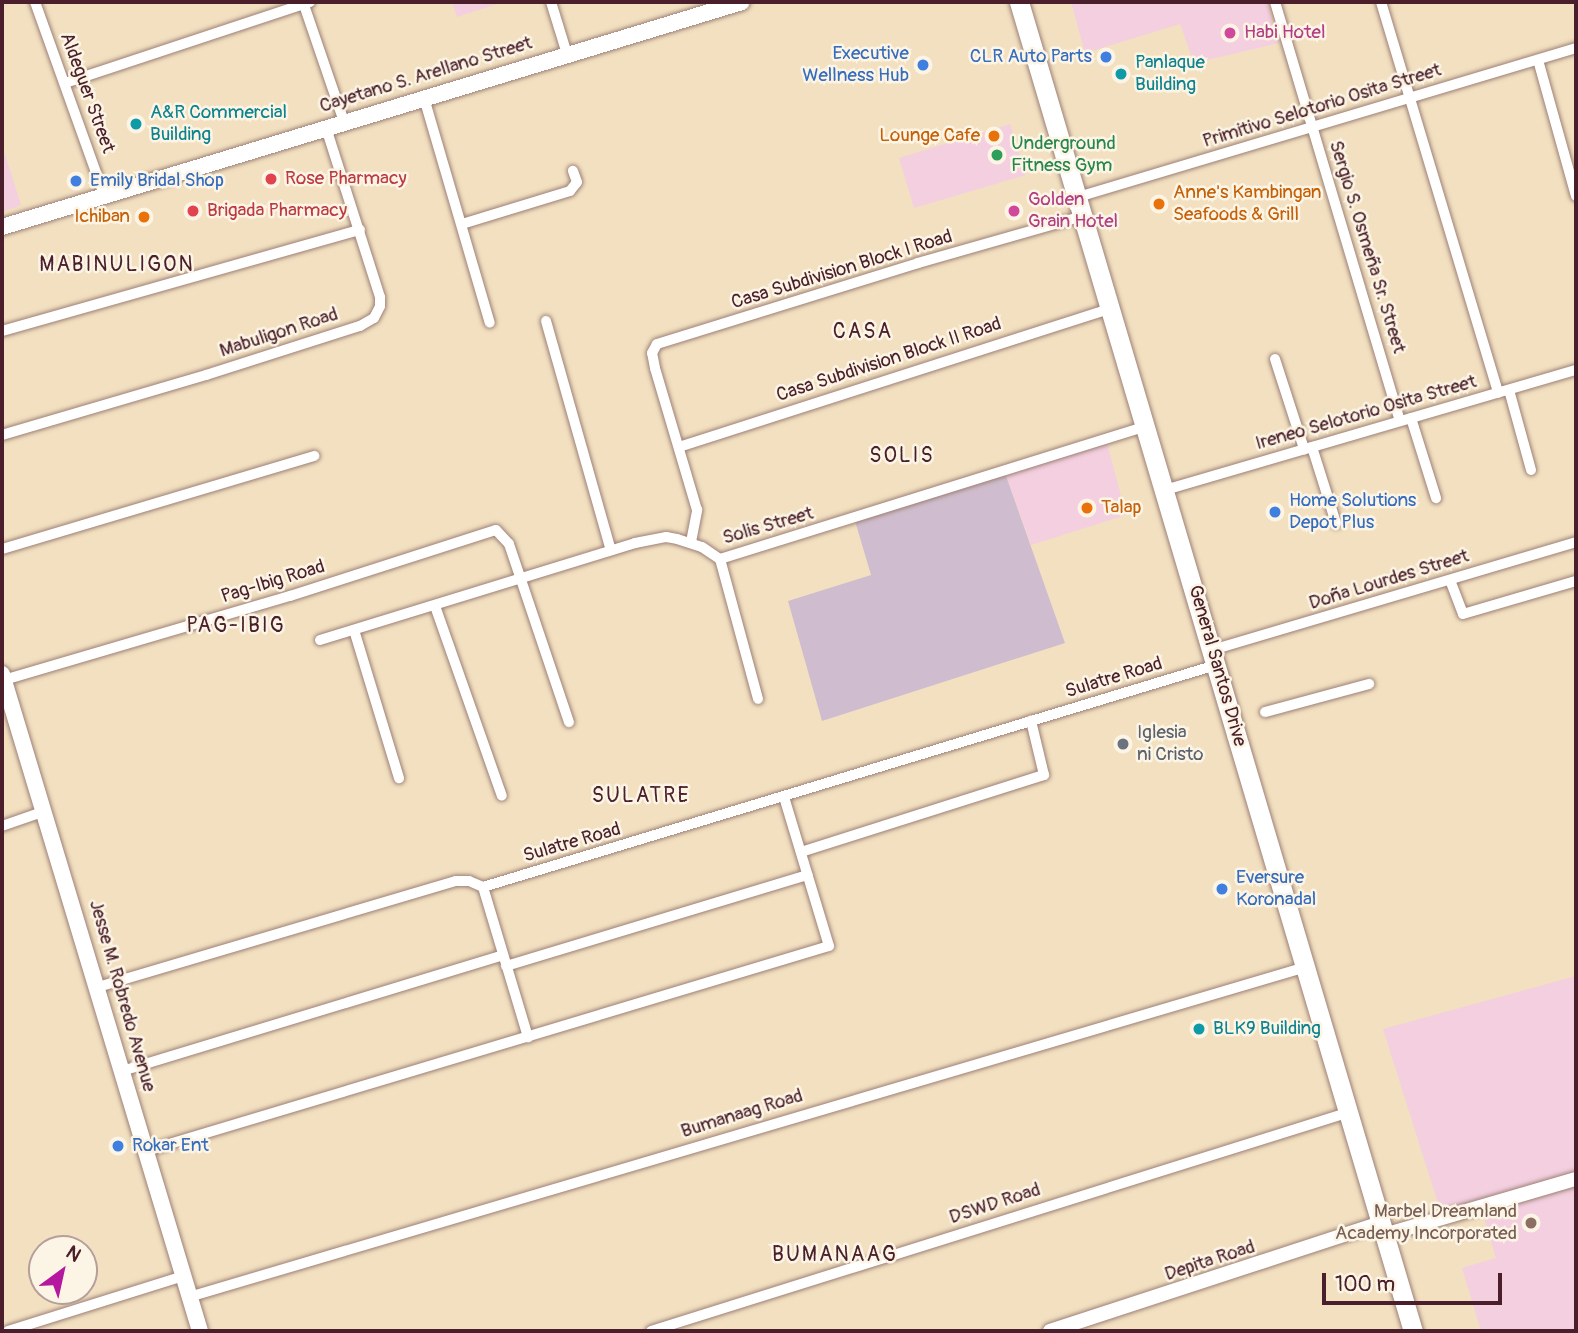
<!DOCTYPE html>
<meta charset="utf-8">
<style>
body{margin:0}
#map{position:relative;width:1578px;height:1333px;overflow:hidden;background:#f2e0c1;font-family:Pangolin,sans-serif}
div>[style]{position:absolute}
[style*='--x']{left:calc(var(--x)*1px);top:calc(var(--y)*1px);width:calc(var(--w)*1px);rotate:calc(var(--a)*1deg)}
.built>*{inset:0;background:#f3cfe0}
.industrial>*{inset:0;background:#cfbdcf}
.roads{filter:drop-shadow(0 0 2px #9e8076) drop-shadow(0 0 2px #9e8076)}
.minor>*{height:10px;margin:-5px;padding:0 5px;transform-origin:5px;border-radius:5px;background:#fff}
.tertiary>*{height:14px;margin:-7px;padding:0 7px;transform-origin:7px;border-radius:7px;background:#fff}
.secondary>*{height:16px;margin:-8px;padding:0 8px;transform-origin:8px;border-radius:8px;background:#fff}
.trunk>*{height:19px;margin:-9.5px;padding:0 9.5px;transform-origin:9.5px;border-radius:9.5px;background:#fff}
.dots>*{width:19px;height:19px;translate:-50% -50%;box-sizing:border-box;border:4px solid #fcf5e5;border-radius:50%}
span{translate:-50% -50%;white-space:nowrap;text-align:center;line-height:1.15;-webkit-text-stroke:5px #fcf5e5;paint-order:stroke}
.hotel-label{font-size:19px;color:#b23c85}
.left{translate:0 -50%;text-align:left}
.shop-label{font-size:19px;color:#366cbe}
.right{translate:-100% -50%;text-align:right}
.culture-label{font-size:19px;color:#0d838f}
.street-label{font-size:19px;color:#4a1f2b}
.food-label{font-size:19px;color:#c56008}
.leisure-label{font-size:19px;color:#27864d}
.health-label{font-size:19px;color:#be3a42}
.worship-label{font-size:19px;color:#5b616d}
.education-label{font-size:19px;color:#785e54}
.neighbourhood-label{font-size:21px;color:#4a1f2b;letter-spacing:2px}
.frame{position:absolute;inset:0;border:4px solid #4a1f2b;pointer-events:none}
.north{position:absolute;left:28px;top:1235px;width:70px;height:70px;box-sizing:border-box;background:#fcf5e5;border:2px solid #b59f9b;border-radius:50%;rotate:33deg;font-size:19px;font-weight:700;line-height:28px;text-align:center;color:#4a1f2b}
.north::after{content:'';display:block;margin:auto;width:24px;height:32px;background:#b5179e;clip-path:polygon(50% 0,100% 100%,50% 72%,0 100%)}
.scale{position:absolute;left:1322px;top:1273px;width:180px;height:32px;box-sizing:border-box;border:4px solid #4a1f2b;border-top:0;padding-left:9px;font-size:21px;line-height:24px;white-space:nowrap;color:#4a1f2b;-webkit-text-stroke:5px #fcf5e5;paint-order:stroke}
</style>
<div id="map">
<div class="built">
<div style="clip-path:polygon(452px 2px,503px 2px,457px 17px)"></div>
<div style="clip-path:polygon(1071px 2px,1267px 2px,1279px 43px,1194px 63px,1180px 24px,1085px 53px)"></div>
<div style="clip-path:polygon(1010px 124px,1026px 175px,914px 208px,899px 158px)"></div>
<div style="clip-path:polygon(2px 145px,21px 205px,2px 212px)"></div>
<div style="clip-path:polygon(1107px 443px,1126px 515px,1031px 545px,1005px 473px)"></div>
<div style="clip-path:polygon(1576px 976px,1576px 1174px,1441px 1213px,1383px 1029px)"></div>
<div style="clip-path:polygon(1576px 1184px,1576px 1331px,1481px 1331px,1462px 1268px,1496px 1258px,1482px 1211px)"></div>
</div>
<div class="industrial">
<div style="clip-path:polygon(1005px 473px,1065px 643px,822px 721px,788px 601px,871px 575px,855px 521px)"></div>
</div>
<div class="roads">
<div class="minor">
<div style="--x:35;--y:2;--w:207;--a:70.3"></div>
<div style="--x:303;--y:2;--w:127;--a:71.1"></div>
<div style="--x:551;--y:2;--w:54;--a:72.9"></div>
<div style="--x:1275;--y:2;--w:437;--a:73.4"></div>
<div style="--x:1381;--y:2;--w:408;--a:73.3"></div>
<div style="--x:1538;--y:60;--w:141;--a:74.4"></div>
<div style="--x:65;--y:83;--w:258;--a:-18.3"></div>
<div style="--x:424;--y:98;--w:234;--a:73.7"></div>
<div style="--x:1078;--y:197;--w:520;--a:-16.66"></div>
<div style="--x:462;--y:224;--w:113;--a:-17"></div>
<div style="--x:570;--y:191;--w:11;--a:-52"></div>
<div style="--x:577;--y:182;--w:12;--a:-110"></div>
<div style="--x:546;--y:321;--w:238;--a:74.2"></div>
<div style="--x:2;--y:331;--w:372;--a:-15.8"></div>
<div style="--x:1275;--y:359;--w:95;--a:72.1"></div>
<div style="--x:1509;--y:390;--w:83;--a:74.6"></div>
<div style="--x:1411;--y:418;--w:84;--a:72.6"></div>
<div style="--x:2;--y:435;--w:213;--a:-16.4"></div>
<div style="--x:206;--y:375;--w:162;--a:-17.7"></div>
<div style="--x:360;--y:326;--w:16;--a:-30"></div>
<div style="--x:374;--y:318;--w:13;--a:-63"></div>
<div style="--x:380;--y:306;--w:9;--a:-90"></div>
<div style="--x:380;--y:297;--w:177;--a:-107.7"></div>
<div style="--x:679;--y:447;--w:454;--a:-17.8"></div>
<div style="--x:1312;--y:447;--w:80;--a:72.5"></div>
<div style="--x:1165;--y:490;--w:428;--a:-16.3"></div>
<div style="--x:691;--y:542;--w:33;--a:-79"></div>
<div style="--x:697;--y:510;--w:148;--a:-106.5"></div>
<div style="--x:655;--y:368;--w:15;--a:-101"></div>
<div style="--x:652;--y:353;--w:10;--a:-61"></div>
<div style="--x:657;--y:344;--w:273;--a:-17.2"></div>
<div style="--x:918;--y:263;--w:172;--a:-15.9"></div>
<div style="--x:2;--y:549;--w:326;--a:-16.6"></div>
<div style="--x:720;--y:559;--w:145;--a:74.8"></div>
<div style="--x:1450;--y:580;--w:36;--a:69"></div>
<div style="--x:1463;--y:614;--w:118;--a:-16.3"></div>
<div style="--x:435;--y:606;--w:201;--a:70.6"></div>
<div style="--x:354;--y:630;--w:155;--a:73.1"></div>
<div style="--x:320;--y:640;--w:330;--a:-17.1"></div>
<div style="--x:635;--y:543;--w:32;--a:-11"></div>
<div style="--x:666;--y:537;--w:11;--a:10"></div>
<div style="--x:677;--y:539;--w:26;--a:18"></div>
<div style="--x:702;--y:547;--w:22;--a:34"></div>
<div style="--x:720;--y:559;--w:447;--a:-17.3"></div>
<div style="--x:1212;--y:650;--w:380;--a:-16.5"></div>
<div style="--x:4;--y:680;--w:298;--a:-16.4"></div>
<div style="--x:290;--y:596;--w:216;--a:-17.8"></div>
<div style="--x:496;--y:530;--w:19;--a:47"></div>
<div style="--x:509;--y:544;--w:188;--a:71.4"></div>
<div style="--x:1265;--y:712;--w:108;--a:-15.1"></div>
<div style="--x:2;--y:826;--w:46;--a:-19.2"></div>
<div style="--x:801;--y:852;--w:255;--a:-17.6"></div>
<div style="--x:1044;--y:775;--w:56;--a:-103.5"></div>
<div style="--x:483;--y:887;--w:157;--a:73.3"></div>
<div style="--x:506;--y:966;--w:315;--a:-16.8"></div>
<div style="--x:98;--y:987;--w:373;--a:-16.5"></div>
<div style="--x:456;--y:881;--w:13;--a:0"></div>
<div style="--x:469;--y:881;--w:15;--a:23"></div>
<div style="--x:483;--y:887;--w:766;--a:-16.85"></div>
<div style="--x:122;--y:1071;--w:398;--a:-16.9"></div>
<div style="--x:146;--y:1151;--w:713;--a:-16.71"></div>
<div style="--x:829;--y:946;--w:156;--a:-106.8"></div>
<div style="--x:189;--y:1297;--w:1165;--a:-16.46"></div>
<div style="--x:8;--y:1331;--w:183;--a:-17.4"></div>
<div style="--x:651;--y:1331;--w:733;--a:-17.4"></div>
</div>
<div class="tertiary">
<div style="--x:1384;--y:1235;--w:200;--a:-16.3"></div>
<div style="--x:1050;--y:1331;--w:348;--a:-18.1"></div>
</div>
<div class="secondary">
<div style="--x:2;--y:227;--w:773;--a:-16.91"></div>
<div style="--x:2;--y:674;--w:686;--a:73.23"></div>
</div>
<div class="trunk">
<div style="--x:1019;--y:2;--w:1386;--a:73.49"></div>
</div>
</div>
<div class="dots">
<div style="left:1230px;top:33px;background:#d1479c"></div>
<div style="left:1106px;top:57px;background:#3f7fe0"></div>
<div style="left:923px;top:65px;background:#3f7fe0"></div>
<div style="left:1121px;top:74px;background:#0f9aa8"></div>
<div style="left:136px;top:124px;background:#0f9aa8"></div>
<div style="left:994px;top:136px;background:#e8710a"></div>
<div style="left:997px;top:155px;background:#2e9e5b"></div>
<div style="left:271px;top:179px;background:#e0444e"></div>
<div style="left:76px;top:181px;background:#3f7fe0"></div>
<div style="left:1159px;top:204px;background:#e8710a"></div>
<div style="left:193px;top:211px;background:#e0444e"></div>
<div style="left:1014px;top:211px;background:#d1479c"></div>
<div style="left:144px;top:217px;background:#e8710a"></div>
<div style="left:1087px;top:508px;background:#e8710a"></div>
<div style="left:1275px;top:512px;background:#3f7fe0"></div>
<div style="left:1123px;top:744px;background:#6b7280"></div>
<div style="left:1222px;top:889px;background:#3f7fe0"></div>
<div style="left:1199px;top:1029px;background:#0f9aa8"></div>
<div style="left:118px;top:1146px;background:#3f7fe0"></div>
<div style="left:1531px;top:1223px;background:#8d6e63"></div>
</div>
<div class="hotel-label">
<span class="left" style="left:1244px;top:33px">Habi Hotel</span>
<span class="left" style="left:1028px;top:211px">Golden<br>Grain Hotel</span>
</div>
<div class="shop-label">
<span class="right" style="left:909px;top:65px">Executive<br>Wellness Hub</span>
<span class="right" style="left:1092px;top:57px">CLR Auto Parts</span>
<span class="left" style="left:90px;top:181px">Emily Bridal Shop</span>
<span class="left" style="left:1289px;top:512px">Home Solutions<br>Depot Plus</span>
<span class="left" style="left:1236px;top:889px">Eversure<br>Koronadal</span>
<span class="left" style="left:132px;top:1146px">Rokar Ent</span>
</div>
<div class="culture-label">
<span class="left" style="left:1135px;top:74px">Panlaque<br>Building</span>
<span class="left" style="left:150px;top:124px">A&amp;R Commercial<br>Building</span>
<span class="left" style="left:1213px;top:1029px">BLK9 Building</span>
</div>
<div class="street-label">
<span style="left:426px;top:75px;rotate:-17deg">Cayetano S. Arellano Street</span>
<span style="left:87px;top:93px;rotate:70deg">Aldeguer Street</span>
<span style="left:1322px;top:106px;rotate:-17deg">Primitivo Selotorio Osita Street</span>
<span style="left:1367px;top:247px;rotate:73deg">Sergio S. Osmeña Sr. Street</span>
<span style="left:842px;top:270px;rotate:-17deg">Casa Subdivision Block I Road</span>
<span style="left:279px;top:333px;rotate:-18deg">Mabuligon Road</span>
<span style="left:889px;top:360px;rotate:-18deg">Casa Subdivision Block II Road</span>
<span style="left:1366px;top:413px;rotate:-16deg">Ireneo Selotorio Osita Street</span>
<span style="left:768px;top:526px;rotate:-16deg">Solis Street</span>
<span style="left:1389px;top:580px;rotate:-17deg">Doña Lourdes Street</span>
<span style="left:273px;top:582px;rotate:-17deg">Pag-Ibig Road</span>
<span style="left:1217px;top:666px;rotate:74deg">General Santos Drive</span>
<span style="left:1114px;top:678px;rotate:-17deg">Sulatre Road</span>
<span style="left:572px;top:843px;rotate:-16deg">Sulatre Road</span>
<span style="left:122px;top:996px;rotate:74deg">Jesse M. Robredo Avenue</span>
<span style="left:742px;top:1114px;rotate:-17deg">Bumanaag Road</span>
<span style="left:995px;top:1204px;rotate:-18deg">DSWD Road</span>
<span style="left:1210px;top:1261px;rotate:-18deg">Depita Road</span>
</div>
<div class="food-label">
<span class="right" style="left:980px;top:136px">Lounge Cafe</span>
<span class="left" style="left:1173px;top:204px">Anne's Kambingan<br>Seafoods &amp; Grill</span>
<span class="right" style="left:130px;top:217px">Ichiban</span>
<span class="left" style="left:1101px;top:508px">Talap</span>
</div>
<div class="leisure-label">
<span class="left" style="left:1011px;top:155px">Underground<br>Fitness Gym</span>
</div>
<div class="health-label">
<span class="left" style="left:285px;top:179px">Rose Pharmacy</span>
<span class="left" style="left:207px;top:211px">Brigada Pharmacy</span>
</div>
<div class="worship-label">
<span class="left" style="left:1137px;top:744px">Iglesia<br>ni Cristo</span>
</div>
<div class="education-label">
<span class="right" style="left:1517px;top:1223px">Marbel Dreamland<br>Academy Incorporated</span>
</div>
<div class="neighbourhood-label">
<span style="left:117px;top:265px">MABINULIGON</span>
<span style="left:863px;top:332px">CASA</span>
<span style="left:902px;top:456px">SOLIS</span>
<span style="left:236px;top:626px">PAG-IBIG</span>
<span style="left:641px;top:796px">SULATRE</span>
<span style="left:835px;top:1255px">BUMANAAG</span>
</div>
<div class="frame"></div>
<div class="north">N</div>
<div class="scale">100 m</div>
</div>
